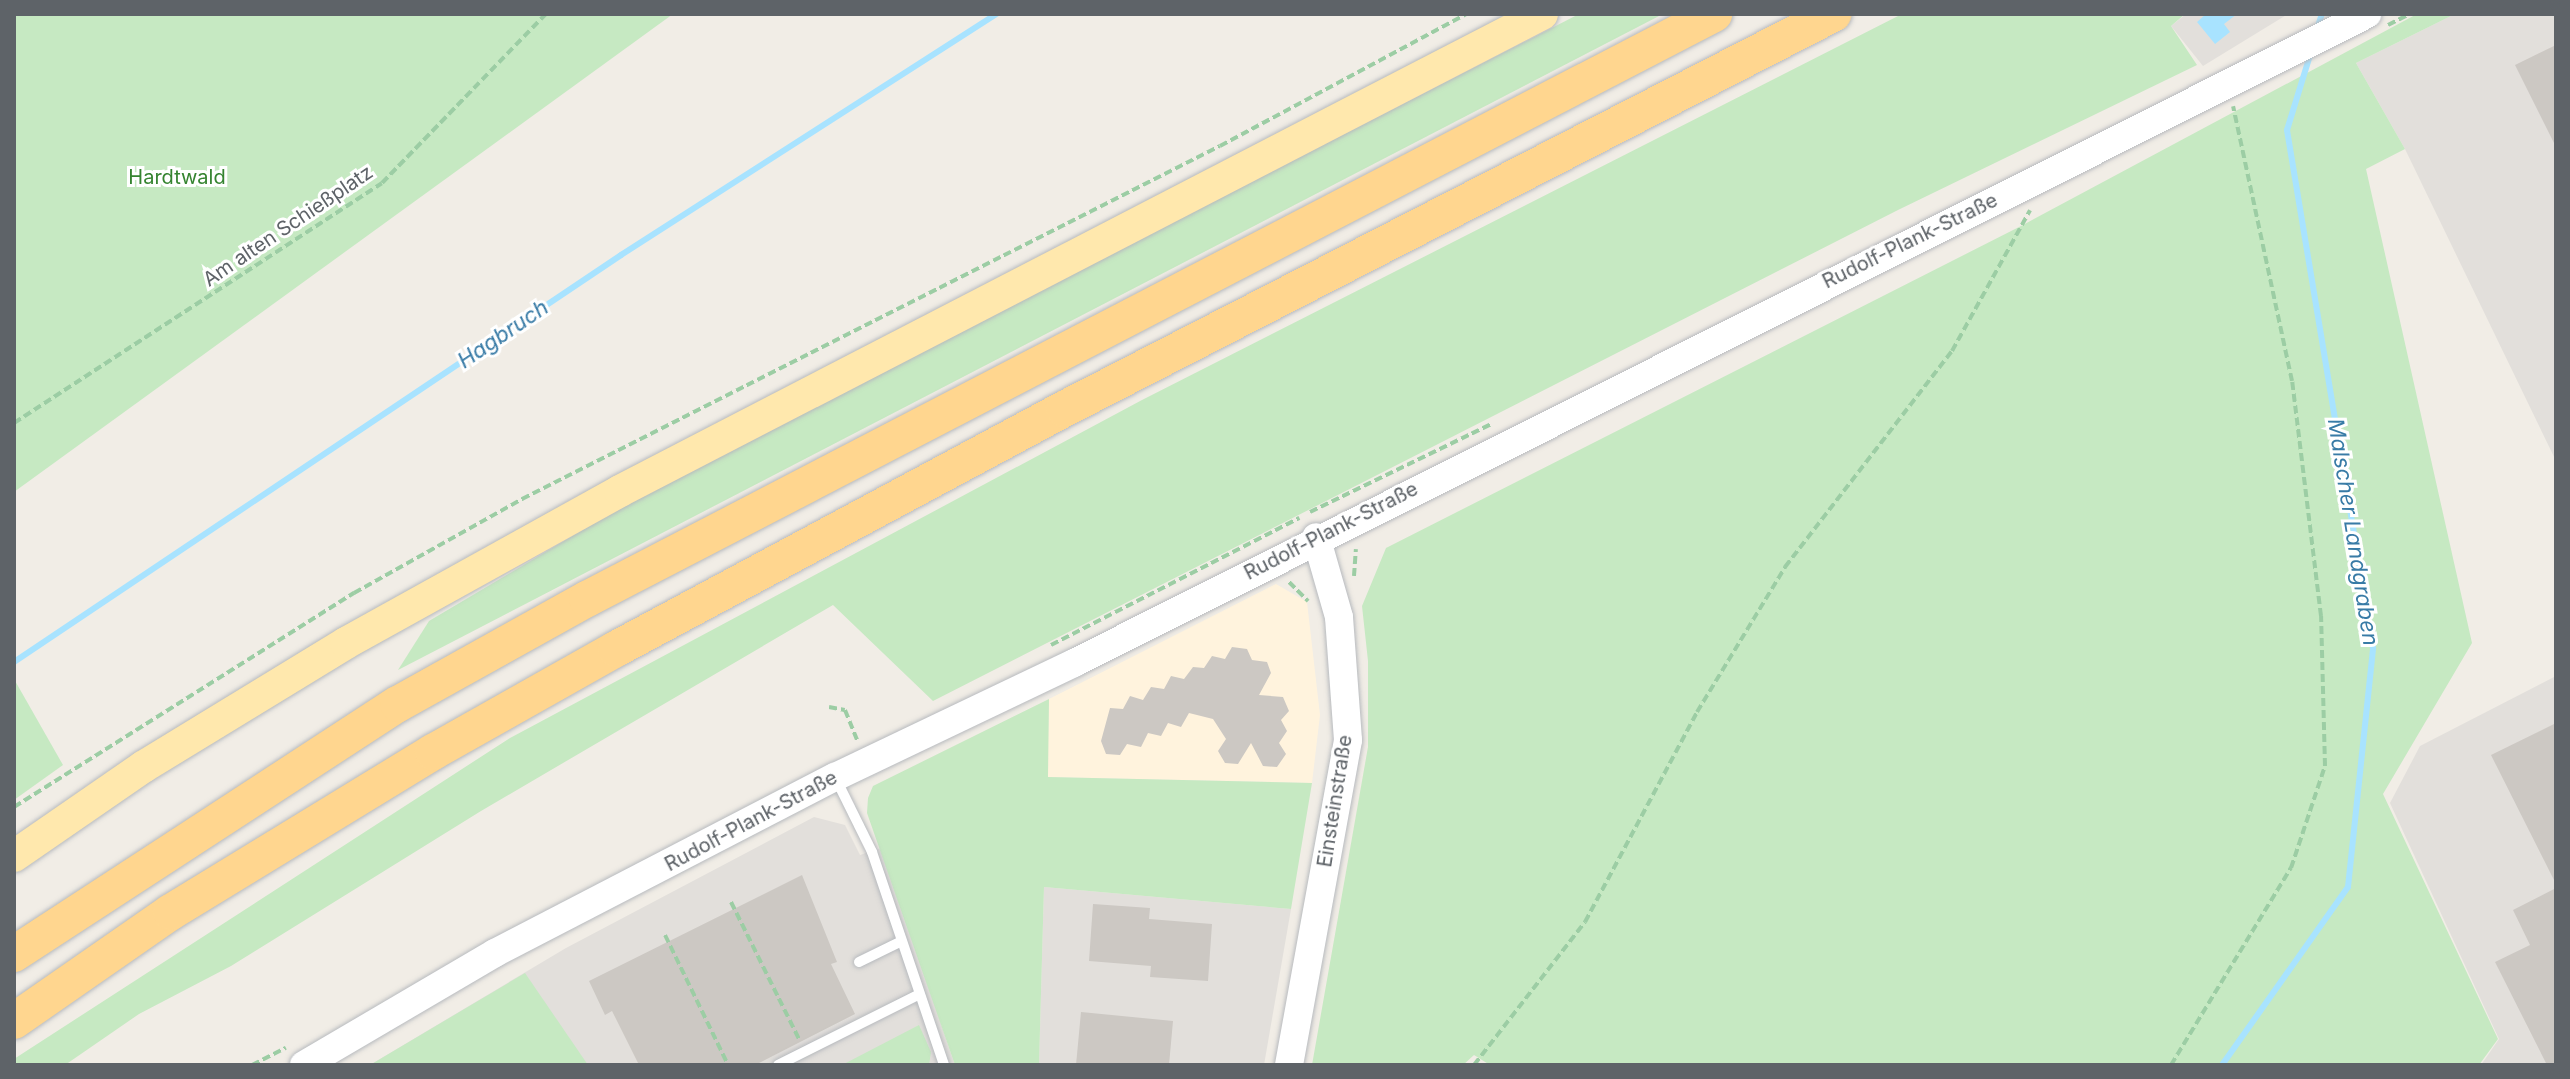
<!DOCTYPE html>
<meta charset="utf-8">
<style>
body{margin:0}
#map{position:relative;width:2570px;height:1079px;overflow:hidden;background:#f1ede6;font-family:Inter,sans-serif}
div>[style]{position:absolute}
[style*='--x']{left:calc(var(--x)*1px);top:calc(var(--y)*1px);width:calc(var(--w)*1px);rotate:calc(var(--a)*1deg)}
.commercial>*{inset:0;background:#fff3dd}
.industrial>*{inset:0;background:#e2dfdb}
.green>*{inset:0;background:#c6e9c2}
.water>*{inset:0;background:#a8e3ff}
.stream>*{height:6px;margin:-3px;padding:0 3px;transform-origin:3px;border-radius:3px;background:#a8e3ff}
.building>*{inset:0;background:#ccc8c3}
.path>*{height:4px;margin-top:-2px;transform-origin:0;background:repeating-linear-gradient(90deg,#9ccda4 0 8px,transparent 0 12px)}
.roads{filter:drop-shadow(0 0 2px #b7babe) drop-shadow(0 0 2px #b7babe)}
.lane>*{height:10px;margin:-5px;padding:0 5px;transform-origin:5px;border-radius:5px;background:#fff}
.secondary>*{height:28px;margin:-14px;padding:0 14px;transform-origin:14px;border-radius:14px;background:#fff}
.primary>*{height:32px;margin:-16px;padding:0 16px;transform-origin:16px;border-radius:16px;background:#ffe8ad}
.highway>*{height:36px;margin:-18px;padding:0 18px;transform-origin:18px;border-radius:18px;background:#ffd68f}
span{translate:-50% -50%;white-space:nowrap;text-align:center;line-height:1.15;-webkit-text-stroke:6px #fff;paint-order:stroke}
.park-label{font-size:20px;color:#358430}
.street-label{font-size:20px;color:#5e6368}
.water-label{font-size:22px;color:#387ba6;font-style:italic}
.frame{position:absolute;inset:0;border:16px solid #5e6368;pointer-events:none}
</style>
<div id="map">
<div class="commercial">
<div style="clip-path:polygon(1276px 584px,1307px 602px,1320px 715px,1312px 783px,1047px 777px,1049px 699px)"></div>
</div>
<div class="industrial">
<div style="clip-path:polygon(2186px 14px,2288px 14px,2203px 66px,2171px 26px)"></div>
<div style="clip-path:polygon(2455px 14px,2556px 14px,2556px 461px,2405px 149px,2356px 63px)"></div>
<div style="clip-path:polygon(2556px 676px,2556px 1065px,2481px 1065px,2499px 1039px,2390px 803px,2420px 746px)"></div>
<div style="clip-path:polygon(814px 817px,845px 825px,860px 855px,881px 848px,955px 1065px,370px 1065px,566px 948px)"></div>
<div style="clip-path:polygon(1044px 887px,1291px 909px,1264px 1065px,1039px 1065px)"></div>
</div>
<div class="green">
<div style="clip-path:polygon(14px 14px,673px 14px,14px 492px)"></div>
<div style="clip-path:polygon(1579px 14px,1663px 14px,398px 670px,429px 621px,660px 484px)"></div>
<div style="clip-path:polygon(1902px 14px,2185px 14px,2171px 26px,2197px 65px,1898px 210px,933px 701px,833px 605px,481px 811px,231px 966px,139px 1014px,65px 1065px,14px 1065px,14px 1059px,510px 738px,1142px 400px)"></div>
<div style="clip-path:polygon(2417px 14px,2455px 14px,2356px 63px,2405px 149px,2366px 169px,2472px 643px,2383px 794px,2498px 1039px,2479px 1065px,1490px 1065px,1474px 1055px,1463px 1065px,1312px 1065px,1368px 747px,1368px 661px,1362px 606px,1386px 548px,2021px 226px)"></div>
<div style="clip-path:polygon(14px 679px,63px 765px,14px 800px)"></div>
<div style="clip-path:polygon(1049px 699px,1048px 777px,1312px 783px,1291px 909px,1044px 887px,1039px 1065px,955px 1065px,867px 813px,868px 798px,873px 786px)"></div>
<div style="clip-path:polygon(525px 973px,588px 1065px,370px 1065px)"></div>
<div style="clip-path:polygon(919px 1025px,931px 1052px,929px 1065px,842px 1065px)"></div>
</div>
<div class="water">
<div style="clip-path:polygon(2206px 14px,2237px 14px,2224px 24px,2230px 32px,2215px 44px,2197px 22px)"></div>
</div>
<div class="stream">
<div style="--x:2318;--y:26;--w:13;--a:-72"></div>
<div style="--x:14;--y:662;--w:731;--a:-33.84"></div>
<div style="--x:621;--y:255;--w:447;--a:-32.7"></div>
<div style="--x:2222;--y:1065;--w:218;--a:-54.7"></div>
<div style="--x:2348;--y:887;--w:240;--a:-84"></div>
<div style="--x:2373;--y:648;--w:525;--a:-99.43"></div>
<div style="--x:2287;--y:130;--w:82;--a:-72.9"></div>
</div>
<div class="building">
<div style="clip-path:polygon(2556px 45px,2556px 147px,2515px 65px)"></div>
<div style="clip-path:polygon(1232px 647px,1247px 649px,1252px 660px,1267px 662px,1271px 673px,1259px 695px,1283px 697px,1289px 711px,1281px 720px,1287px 731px,1279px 743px,1286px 754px,1277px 767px,1263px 766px,1251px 743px,1238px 764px,1225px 763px,1218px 751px,1226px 739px,1213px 719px,1189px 713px,1181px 727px,1168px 723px,1161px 736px,1148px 733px,1141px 747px,1127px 744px,1120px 755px,1106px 754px,1101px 741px,1110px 708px,1123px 709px,1130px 696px,1143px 700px,1151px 687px,1164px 689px,1171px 676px,1184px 679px,1193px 667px,1204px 668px,1212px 656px,1225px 659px)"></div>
<div style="clip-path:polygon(2556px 723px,2556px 884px,2491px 755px)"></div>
<div style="clip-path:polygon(802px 875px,837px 962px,831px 964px,855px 1014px,755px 1065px,639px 1065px,612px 1011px,605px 1015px,589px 981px)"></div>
<div style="clip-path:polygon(2556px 888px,2556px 1065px,2547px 1065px,2495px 962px,2530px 945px,2513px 910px)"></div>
<div style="clip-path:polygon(1093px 904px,1150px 908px,1149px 919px,1212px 924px,1208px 981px,1150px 977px,1151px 966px,1089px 961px)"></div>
<div style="clip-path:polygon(1081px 1012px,1173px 1021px,1169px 1065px,1076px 1065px)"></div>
</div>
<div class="path">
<div style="--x:2388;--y:25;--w:25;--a:-27"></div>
<div style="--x:14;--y:423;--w:439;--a:-33.1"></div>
<div style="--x:382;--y:183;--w:235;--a:-45.9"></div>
<div style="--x:1310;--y:512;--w:203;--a:-25.9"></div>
<div style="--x:1354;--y:576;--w:27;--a:-86"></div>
<div style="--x:1289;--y:582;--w:27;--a:45"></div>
<div style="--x:1051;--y:645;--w:279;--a:-27.1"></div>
<div style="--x:829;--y:707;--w:16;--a:11"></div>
<div style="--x:845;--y:710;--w:35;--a:68"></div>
<div style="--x:14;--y:807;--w:402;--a:-32.2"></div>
<div style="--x:354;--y:593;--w:193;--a:-29.2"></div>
<div style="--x:522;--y:499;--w:782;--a:-26.83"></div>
<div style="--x:1220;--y:146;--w:279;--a:-28.2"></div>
<div style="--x:731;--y:902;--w:153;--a:63.6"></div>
<div style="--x:665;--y:935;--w:144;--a:64.1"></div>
<div style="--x:252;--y:1065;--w:38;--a:-27"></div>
<div style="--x:1474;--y:1065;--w:181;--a:-52.2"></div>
<div style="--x:1585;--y:922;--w:238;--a:-61.9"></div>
<div style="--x:1697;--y:712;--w:170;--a:-58.7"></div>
<div style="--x:1785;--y:567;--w:273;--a:-52.3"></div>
<div style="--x:1952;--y:351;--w:161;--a:-61"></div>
<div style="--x:2171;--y:1065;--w:231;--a:-58.7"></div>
<div style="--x:2291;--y:868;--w:108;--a:-71.6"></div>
<div style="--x:2325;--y:766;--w:150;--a:-91.5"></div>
<div style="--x:2321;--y:616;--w:237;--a:-97"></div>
<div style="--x:2292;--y:381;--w:281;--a:-102.1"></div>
</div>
<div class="roads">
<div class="lane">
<div style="--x:836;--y:779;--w:81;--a:63.7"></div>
<div style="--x:872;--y:852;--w:225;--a:71.3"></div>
<div style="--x:859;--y:962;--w:46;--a:-26"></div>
<div style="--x:778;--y:1065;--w:157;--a:-26.6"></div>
</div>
<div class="secondary">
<div style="--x:304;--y:1065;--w:221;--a:-30.4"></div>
<div style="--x:495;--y:953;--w:383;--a:-27.4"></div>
<div style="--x:835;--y:777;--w:265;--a:-25.5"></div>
<div style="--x:1074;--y:663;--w:1447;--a:-26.65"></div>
<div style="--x:1289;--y:1065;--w:330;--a:-79.7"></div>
<div style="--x:1348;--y:740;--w:123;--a:-94.2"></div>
<div style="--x:1339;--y:617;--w:83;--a:-106"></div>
</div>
<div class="primary">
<div style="--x:14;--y:856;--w:157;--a:-34.6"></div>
<div style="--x:143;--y:767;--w:238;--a:-31.4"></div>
<div style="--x:346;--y:643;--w:313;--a:-29"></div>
<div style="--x:620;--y:491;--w:1038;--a:-27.35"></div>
</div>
<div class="highway">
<div style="--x:14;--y:954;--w:458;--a:-33.1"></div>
<div style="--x:398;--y:704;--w:216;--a:-29.1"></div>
<div style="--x:587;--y:599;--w:1270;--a:-27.43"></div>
<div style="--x:14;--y:1021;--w:191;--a:-34.8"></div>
<div style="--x:171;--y:912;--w:307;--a:-31.4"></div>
<div style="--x:433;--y:752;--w:210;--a:-29.4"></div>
<div style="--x:616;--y:649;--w:508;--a:-28.18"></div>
<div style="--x:1064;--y:409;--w:865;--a:-27.19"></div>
</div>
</div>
<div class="park-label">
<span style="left:177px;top:177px">Hardtwald</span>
</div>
<div class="street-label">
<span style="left:288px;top:226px;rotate:-34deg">Am alten Schießplatz</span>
<span style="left:1910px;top:241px;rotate:-26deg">Rudolf-Plank-Straße</span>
<span style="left:1331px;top:531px;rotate:-27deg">Rudolf-Plank-Straße</span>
<span style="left:1335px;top:801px;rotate:-81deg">Einsteinstraße</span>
<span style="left:751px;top:821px;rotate:-28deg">Rudolf-Plank-Straße</span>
</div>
<div class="water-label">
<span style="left:503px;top:334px;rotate:-34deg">Hagbruch</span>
<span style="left:2353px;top:532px;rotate:81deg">Malscher Landgraben</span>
</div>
<div class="frame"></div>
</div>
